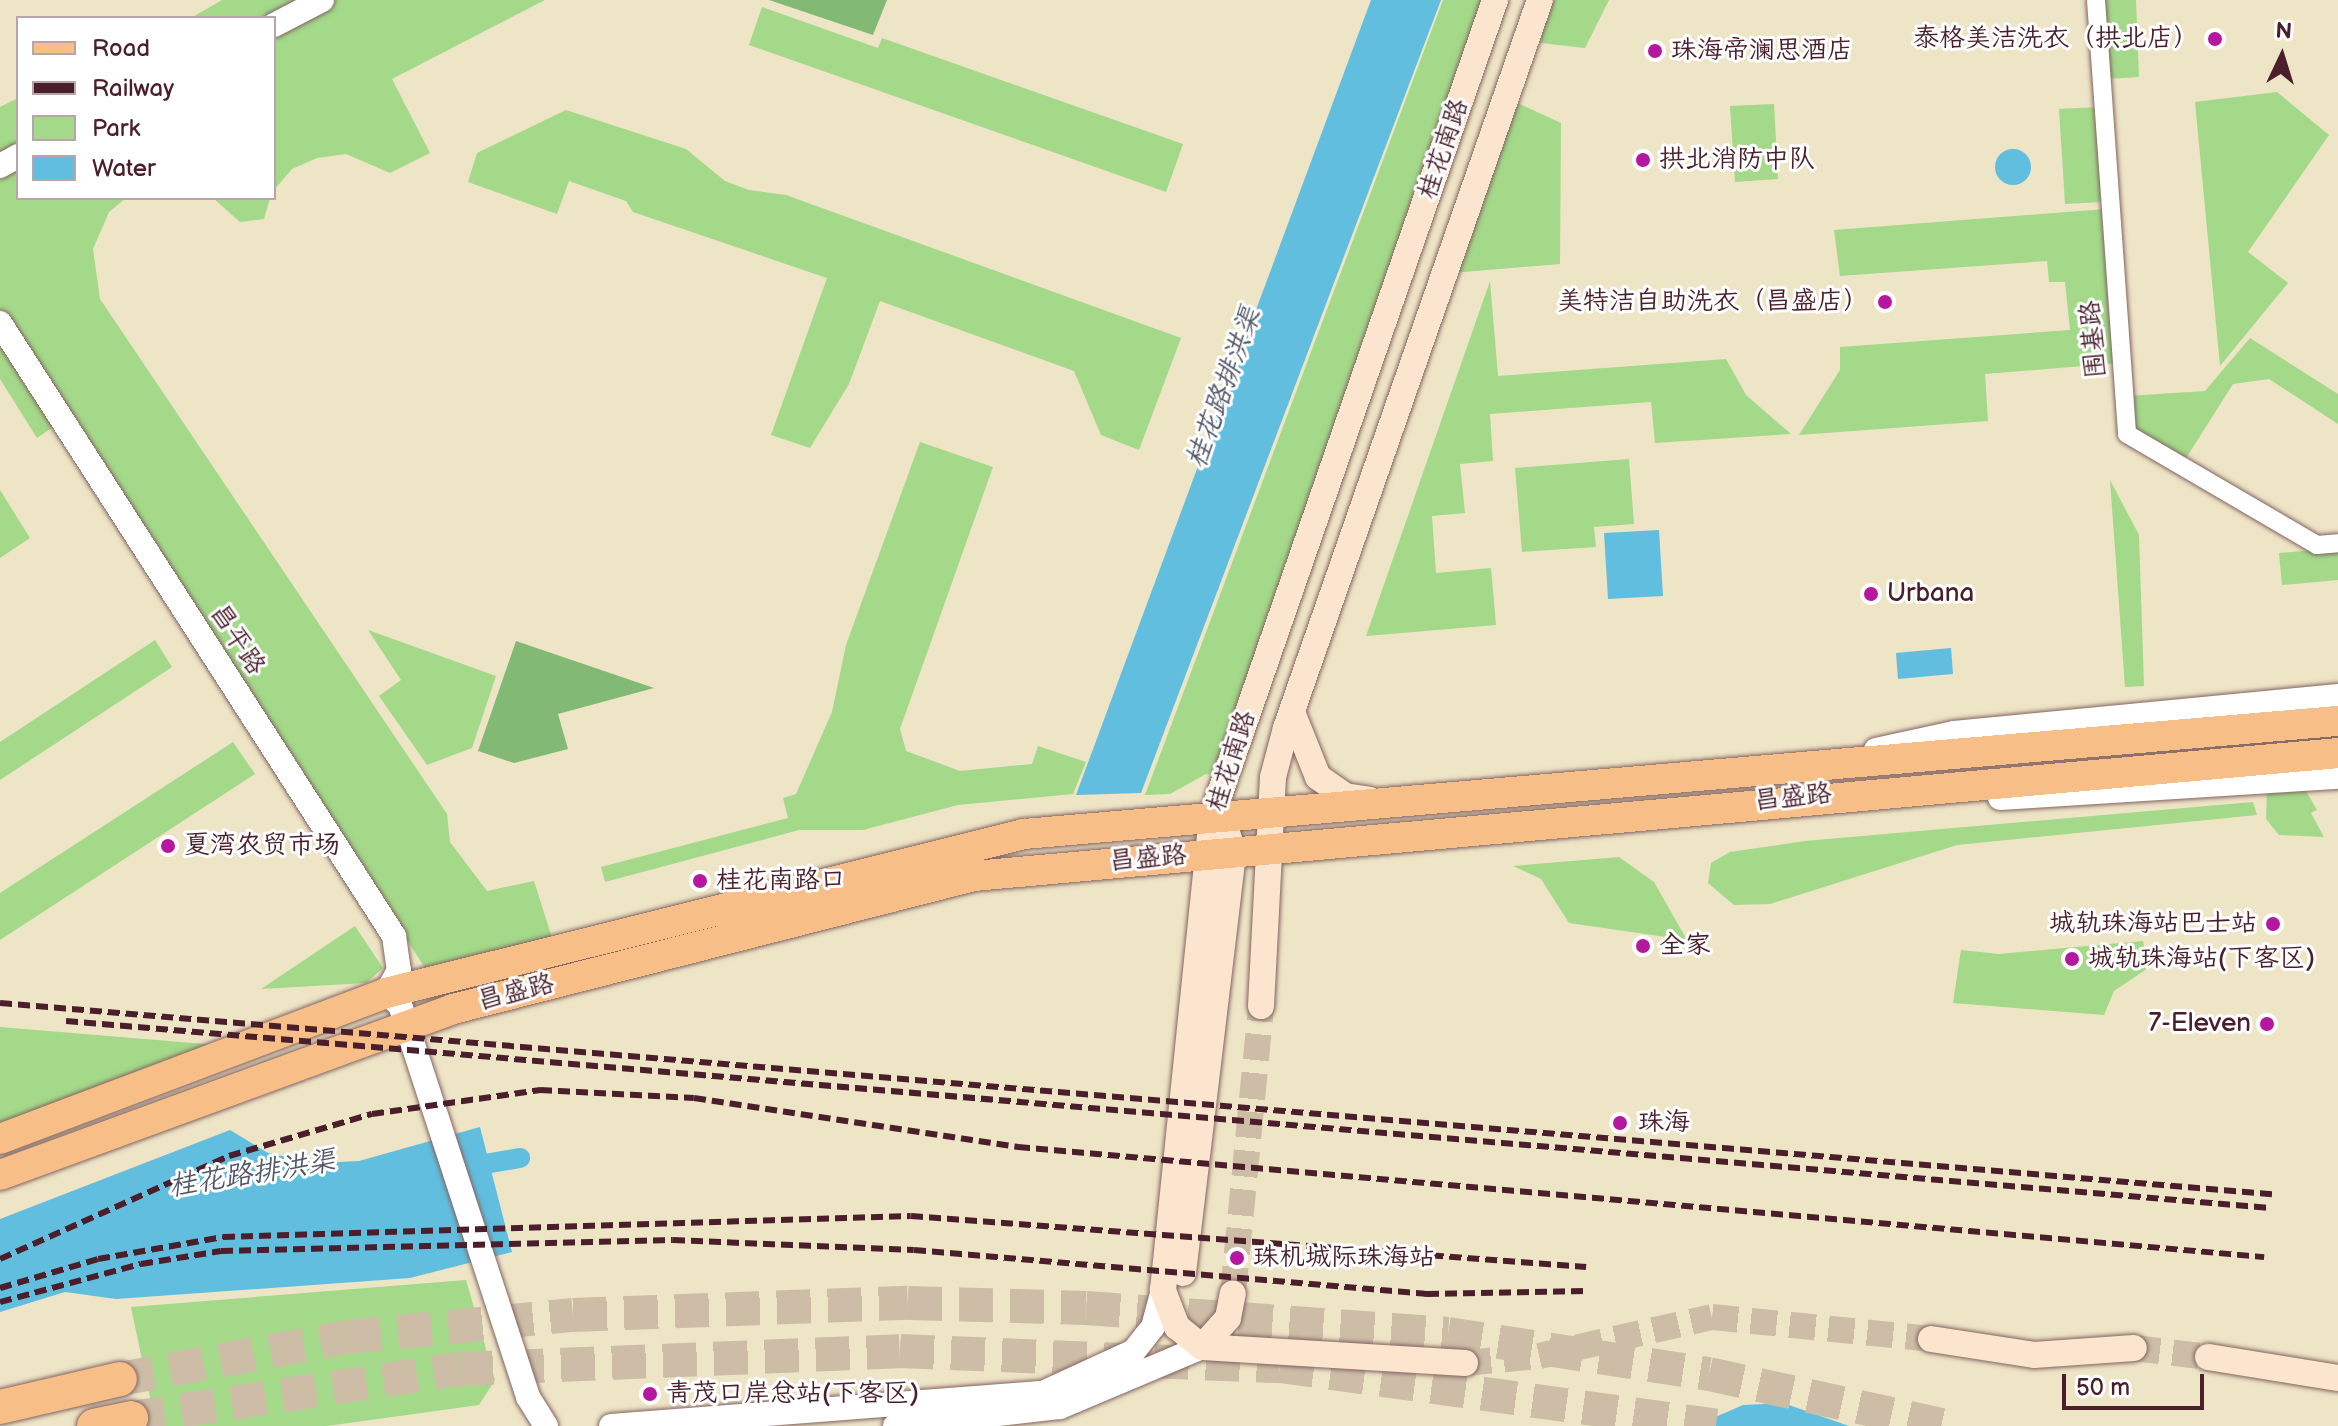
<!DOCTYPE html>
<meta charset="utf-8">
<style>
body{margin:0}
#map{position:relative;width:2338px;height:1426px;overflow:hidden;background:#eee4c6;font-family:"Balsamiq Sans","LXGW WenKai TC",sans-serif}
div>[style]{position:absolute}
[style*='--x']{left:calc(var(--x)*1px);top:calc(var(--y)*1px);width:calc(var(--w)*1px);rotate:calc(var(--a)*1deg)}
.green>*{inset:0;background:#a3d989}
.forest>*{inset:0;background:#82b975}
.water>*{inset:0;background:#61bedf}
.round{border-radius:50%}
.canal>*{height:20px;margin:-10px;padding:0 10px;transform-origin:10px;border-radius:10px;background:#61bedf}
.secondary-tunnel>*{height:26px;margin-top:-13px;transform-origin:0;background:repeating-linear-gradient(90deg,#cdbda7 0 26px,transparent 0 39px)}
.motorway-tunnel>*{height:34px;margin-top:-17px;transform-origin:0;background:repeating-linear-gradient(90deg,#cdbda7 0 34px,transparent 0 51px)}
.roads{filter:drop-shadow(0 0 2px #836461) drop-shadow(0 0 2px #836461)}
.minor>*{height:18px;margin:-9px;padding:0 9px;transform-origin:9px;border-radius:9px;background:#fff}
.tertiary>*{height:24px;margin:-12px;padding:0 12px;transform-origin:12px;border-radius:12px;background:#fff}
.secondary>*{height:26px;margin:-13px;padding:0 13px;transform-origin:13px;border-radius:13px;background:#fce5cf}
.primary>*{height:30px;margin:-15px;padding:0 15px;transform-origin:15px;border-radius:15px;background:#f7be88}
.motorway>*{height:34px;margin:-17px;padding:0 17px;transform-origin:17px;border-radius:17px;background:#f7be88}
.rail>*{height:6px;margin-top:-3px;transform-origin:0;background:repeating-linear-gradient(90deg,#4a1f2b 0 12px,transparent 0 18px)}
.dots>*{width:22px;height:22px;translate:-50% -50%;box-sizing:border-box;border:4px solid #fff;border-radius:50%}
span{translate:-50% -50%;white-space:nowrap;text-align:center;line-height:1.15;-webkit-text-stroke:6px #fff;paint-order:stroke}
.poi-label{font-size:26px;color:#4a1f2b}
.right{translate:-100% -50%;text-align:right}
.left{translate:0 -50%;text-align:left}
.street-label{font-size:26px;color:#4a1f2b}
.water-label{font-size:28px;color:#52576a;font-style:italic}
.legend{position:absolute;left:16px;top:16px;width:260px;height:184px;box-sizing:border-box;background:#fff;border:2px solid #b7a5aa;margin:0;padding:10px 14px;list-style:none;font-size:24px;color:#4a1f2b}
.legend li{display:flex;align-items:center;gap:16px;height:40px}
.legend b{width:40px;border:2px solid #b7a5aa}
.north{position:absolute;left:2242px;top:16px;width:80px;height:80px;-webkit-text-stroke:6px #fff;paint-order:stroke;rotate:4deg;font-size:22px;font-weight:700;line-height:32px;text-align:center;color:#4a1f2b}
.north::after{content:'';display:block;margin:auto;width:28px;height:36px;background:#4a1f2b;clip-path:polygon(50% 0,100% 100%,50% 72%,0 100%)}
.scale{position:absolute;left:2062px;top:1374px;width:142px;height:36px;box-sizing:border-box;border:4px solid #4a1f2b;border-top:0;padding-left:10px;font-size:24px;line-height:28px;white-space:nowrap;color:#4a1f2b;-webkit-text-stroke:6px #fff;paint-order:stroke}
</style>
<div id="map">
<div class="green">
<div style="clip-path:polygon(222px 0,312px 0,274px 18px,191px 18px)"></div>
<div style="clip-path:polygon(326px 0,545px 0,392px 79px,430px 153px,390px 173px,346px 154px,317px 158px,292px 169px,274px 190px,274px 27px)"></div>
<div style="clip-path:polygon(1443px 0,1492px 0,1223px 776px,1206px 774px,1170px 794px,1145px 795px)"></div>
<div style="clip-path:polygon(1546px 0,1609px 0,1585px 48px,1532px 42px)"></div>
<div style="clip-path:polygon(2101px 0,2136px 0,2139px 77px,2107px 79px)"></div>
<div style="clip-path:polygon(762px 7px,878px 48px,882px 38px,1183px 144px,1166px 192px,749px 45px)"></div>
<div style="clip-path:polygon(2277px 92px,2329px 135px,2248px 252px,2288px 283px,2220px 366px,2195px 102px)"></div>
<div style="clip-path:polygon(18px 98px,18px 149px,0 159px,0 107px)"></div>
<div style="clip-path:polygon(1513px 101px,1561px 123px,1560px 264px,1452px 273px)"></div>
<div style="clip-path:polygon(1774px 104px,1778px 179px,1735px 182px,1730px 106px)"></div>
<div style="clip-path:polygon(2098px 107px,2103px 202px,2065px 204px,2059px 109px)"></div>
<div style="clip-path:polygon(566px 110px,686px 149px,725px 181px,749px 190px,786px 195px,1181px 338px,1139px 450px,1101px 435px,1074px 371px,880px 301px,849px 384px,810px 448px,771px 435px,827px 278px,633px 212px,626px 201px,569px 181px,557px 214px,468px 182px,477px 153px)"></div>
<div style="clip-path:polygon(18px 162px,18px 198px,126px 198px,109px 212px,93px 249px,100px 299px,447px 814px,450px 842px,487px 891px,534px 881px,554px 944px,429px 974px,0 314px,0 171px)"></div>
<div style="clip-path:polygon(213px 198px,270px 198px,264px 219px,240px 222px)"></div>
<div style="clip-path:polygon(2106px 209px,2119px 363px,1985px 374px,1988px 421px,1799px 435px,1840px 370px,1840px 347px,2070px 330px,2065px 282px,2049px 282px,2047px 261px,1840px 276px,1834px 230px)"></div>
<div style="clip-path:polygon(1490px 281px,1498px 376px,1726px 359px,1746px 395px,1791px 434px,1655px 443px,1651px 402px,1490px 414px,1493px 461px,1460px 464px,1465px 513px,1432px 516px,1436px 573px,1491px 568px,1496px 625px,1366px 636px)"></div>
<div style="clip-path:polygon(0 331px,59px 423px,37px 438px,0 379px)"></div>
<div style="clip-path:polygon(2250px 338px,2338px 394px,2338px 424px,2269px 379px,2233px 384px,2183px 463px,2130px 432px,2127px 396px,2205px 391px)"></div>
<div style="clip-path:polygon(920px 442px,993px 467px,900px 729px,906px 751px,960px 771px,1032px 764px,1038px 746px,1086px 762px,1073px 794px,958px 805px,863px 830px,799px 830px,605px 882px,601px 867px,788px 818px,783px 798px,796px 794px,832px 712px,846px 645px)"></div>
<div style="clip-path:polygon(1629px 459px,1634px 524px,1594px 527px,1596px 547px,1522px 552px,1515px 468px)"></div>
<div style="clip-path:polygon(2110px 480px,2139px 535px,2144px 686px,2125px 687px)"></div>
<div style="clip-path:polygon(0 490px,30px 538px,0 558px)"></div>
<div style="clip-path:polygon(2338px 548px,2338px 580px,2282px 585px,2279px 553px)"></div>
<div style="clip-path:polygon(368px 630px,496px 676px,472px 748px,427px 765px,379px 696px,401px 680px)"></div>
<div style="clip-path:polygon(155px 640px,172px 667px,0 780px,0 742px)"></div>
<div style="clip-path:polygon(233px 742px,255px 774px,0 940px,0 893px)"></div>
<div style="clip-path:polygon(2302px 784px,2317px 810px,2311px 813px,2324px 837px,2279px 835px,2266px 819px,2267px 787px)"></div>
<div style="clip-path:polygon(2253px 802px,2257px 815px,1957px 845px,1770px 904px,1734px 905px,1708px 883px,1711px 863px,1730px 852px,1805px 841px)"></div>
<div style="clip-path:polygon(1619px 857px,1654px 882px,1687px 940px,1569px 923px,1541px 879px,1513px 866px)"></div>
<div style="clip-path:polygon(355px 926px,383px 968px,366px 983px,261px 989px)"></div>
<div style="clip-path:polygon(2143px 941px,2148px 968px,2114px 991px,2104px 1015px,1953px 1003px,1961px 950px,1999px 954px)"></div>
<div style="clip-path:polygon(0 1027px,241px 1047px,0 1137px)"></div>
<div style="clip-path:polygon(466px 1280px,495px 1380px,479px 1405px,327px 1426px,156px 1426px,131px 1307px)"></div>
</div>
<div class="forest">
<div style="clip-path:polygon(769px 0,887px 0,873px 35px)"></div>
<div style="clip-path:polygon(516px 641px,654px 688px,558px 714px,568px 749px,514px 763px,478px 751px)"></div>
</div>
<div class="water">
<div style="clip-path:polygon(1371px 0,1441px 0,1141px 793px,1076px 795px)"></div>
<div class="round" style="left:1995px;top:149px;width:36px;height:36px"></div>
<div style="clip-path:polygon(1659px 530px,1663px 596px,1608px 599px,1604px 533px)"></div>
<div style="clip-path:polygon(1951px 648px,1953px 674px,1898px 679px,1896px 653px)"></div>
<div style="clip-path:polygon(480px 1127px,512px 1252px,410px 1278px,116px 1299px,65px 1292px,0 1312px,0 1219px,230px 1130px,268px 1153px,318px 1163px,359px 1161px)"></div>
<div style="clip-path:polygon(1783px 1403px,1849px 1426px,1695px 1426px,1743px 1405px)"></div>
</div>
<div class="canal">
<div style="--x:462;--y:1168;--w:59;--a:-9.8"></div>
</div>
<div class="secondary-tunnel">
<div style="--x:1233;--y:1293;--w:288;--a:-84.4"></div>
<div style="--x:2134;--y:1348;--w:75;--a:6.9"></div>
<div style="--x:1465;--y:1363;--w:74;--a:-5.4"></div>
<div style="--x:1539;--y:1356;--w:177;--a:-12.7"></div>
<div style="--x:1712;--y:1317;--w:220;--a:5.7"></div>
</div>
<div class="motorway-tunnel">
<div style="--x:120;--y:1379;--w:231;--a:-10.5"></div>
<div style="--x:347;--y:1337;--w:227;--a:-5.6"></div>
<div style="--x:573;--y:1315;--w:335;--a:-2.1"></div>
<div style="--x:908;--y:1303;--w:178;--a:1.6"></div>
<div style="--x:1086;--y:1308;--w:363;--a:4.1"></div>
<div style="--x:1448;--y:1334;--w:264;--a:8.7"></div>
<div style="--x:1709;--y:1374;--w:242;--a:12.4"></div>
<div style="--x:131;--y:1418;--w:332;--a:-8.5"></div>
<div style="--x:459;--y:1369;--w:441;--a:-2.3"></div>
<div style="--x:900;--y:1351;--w:380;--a:2.3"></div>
<div style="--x:1280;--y:1366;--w:440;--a:7.8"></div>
</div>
<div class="roads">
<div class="minor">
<div style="--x:2096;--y:0;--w:435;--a:85.9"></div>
<div style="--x:2127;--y:434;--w:220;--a:30.3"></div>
<div style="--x:2317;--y:545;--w:21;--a:-5"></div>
</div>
<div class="tertiary">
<div style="--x:274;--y:25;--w:54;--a:-27.5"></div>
<div style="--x:0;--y:166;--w:21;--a:-29"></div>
<div style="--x:0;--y:323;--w:729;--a:57.27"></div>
<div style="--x:394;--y:936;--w:34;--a:82"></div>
<div style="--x:399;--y:970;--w:26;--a:119"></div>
<div style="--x:386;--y:993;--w:18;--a:41"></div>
<div style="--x:400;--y:1005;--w:412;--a:71.9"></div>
<div style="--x:528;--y:1397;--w:34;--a:58"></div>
<div style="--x:1876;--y:750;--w:80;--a:-12.3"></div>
<div style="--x:1954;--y:733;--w:386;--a:-5.5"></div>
<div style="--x:2000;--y:798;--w:339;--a:-3.6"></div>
<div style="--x:611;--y:1426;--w:433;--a:-4.4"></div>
<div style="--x:1043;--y:1393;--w:100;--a:-24.8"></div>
<div style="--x:1134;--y:1351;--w:31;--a:-52"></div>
<div style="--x:1153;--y:1327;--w:38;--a:-75"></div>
<div style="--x:895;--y:1426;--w:166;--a:-6.6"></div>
<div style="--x:1060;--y:1407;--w:154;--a:-22.9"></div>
</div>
<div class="secondary">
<div style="--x:1292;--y:712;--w:70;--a:68.2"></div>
<div style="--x:1318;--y:777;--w:33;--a:35"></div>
<div style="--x:1345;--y:796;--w:25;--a:9"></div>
<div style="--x:1261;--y:1006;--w:229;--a:-87"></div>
<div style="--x:1273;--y:777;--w:51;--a:-75.1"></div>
<div style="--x:1286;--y:728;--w:771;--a:-70.77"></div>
<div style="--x:1183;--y:1273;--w:424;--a:-83.2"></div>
<div style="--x:1233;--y:852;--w:30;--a:-107"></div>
<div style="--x:1224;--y:823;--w:14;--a:-150"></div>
<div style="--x:1931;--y:1339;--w:104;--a:8.8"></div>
<div style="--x:2034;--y:1355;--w:100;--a:-4"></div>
<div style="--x:1202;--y:1347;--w:39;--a:-48"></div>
<div style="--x:1228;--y:1318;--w:25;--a:-79"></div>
<div style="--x:2208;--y:1357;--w:132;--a:9.2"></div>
<div style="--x:1465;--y:1363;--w:263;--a:-176.5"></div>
<div style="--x:1202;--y:1347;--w:32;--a:-141"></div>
<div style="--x:1177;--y:1327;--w:40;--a:-111"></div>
<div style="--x:1163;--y:1290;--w:477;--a:-84.1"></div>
<div style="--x:1212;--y:816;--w:864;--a:-70.87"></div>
</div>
<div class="primary">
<div style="--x:0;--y:1139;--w:413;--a:-20.7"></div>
<div style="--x:386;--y:993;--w:658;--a:-13.99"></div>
<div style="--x:1024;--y:834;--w:1319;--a:-4.92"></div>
<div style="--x:0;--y:1175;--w:482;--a:-20.1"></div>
<div style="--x:453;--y:1009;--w:538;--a:-14.32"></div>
<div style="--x:974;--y:876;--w:1370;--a:-5.15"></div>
</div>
<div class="motorway">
<div style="--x:0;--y:1407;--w:123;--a:-13.1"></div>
<div style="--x:94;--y:1426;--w:38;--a:-12"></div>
</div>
</div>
<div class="rail">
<div style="--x:0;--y:1003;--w:2280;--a:4.81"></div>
<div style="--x:66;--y:1021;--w:2212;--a:4.85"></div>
<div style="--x:0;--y:1259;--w:251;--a:-24.2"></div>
<div style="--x:229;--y:1156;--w:149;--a:-16.4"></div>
<div style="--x:372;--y:1114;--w:170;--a:-8.1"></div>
<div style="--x:540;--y:1090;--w:154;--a:3"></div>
<div style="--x:694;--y:1098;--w:328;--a:8.6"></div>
<div style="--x:1018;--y:1147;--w:1251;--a:5.05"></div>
<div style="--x:0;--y:1288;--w:102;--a:-16.5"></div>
<div style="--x:98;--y:1259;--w:127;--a:-10"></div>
<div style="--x:223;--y:1237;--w:688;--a:-1.75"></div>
<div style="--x:911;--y:1216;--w:677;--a:4.32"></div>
<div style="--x:0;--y:1302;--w:146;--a:-15.1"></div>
<div style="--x:141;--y:1264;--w:81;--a:-9.2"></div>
<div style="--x:221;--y:1251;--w:452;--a:-1.4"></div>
<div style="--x:673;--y:1240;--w:241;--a:2.4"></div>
<div style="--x:914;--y:1250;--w:515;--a:4.9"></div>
<div style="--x:1427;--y:1294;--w:159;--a:-1.1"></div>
</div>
<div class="dots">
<div style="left:2215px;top:39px;background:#b5179e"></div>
<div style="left:1655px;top:51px;background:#b5179e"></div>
<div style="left:1643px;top:160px;background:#b5179e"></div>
<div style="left:1885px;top:302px;background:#b5179e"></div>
<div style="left:1871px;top:594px;background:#b5179e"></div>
<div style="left:168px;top:846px;background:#b5179e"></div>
<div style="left:700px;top:881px;background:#b5179e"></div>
<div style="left:2273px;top:924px;background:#b5179e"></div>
<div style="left:1643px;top:946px;background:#b5179e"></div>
<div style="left:2072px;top:959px;background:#b5179e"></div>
<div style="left:2267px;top:1024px;background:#b5179e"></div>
<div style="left:1620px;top:1123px;background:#b5179e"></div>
<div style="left:1237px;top:1258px;background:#b5179e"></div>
<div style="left:650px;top:1394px;background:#b5179e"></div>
</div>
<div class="poi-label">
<span class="right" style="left:2199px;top:39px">泰格美洁洗衣（拱北店）</span>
<span class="left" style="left:1671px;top:51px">珠海帝澜思酒店</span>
<span class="left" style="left:1659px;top:160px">拱北消防中队</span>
<span class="right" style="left:1869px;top:302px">美特洁自助洗衣（昌盛店）</span>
<span class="left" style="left:1887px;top:594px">Urbana</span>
<span class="left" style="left:184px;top:846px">夏湾农贸市场</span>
<span class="left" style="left:716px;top:881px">桂花南路口</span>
<span class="right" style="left:2257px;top:924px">城轨珠海站巴士站</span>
<span class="left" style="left:1659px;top:946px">全家</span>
<span class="left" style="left:2088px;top:959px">城轨珠海站(下客区)</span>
<span class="right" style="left:2251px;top:1024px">7-Eleven</span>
<span class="left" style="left:1638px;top:1123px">珠海</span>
<span class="left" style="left:1253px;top:1258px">珠机城际珠海站</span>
<span class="left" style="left:666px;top:1394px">青茂口岸总站(下客区)</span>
</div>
<div class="street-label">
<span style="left:1444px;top:149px;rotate:-71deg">桂花南路</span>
<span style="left:2094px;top:339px;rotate:-95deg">围基路</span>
<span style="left:237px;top:640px;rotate:57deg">昌平路</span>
<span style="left:1232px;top:761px;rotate:-72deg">桂花南路</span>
<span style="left:1793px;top:798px;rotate:-6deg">昌盛路</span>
<span style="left:1148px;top:859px;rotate:-5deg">昌盛路</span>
<span style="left:516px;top:993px;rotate:-14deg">昌盛路</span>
</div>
<div class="water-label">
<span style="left:1224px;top:388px;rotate:-70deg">桂花路排洪渠</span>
<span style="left:252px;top:1174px;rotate:-9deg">桂花路排洪渠</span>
</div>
<ul class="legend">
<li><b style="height:10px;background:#f7be88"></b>Road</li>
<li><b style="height:10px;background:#4a1f2b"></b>Railway</li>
<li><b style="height:22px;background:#a3d989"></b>Park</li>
<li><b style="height:22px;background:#61bedf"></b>Water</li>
</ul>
<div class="north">N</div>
<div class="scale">50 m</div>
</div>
